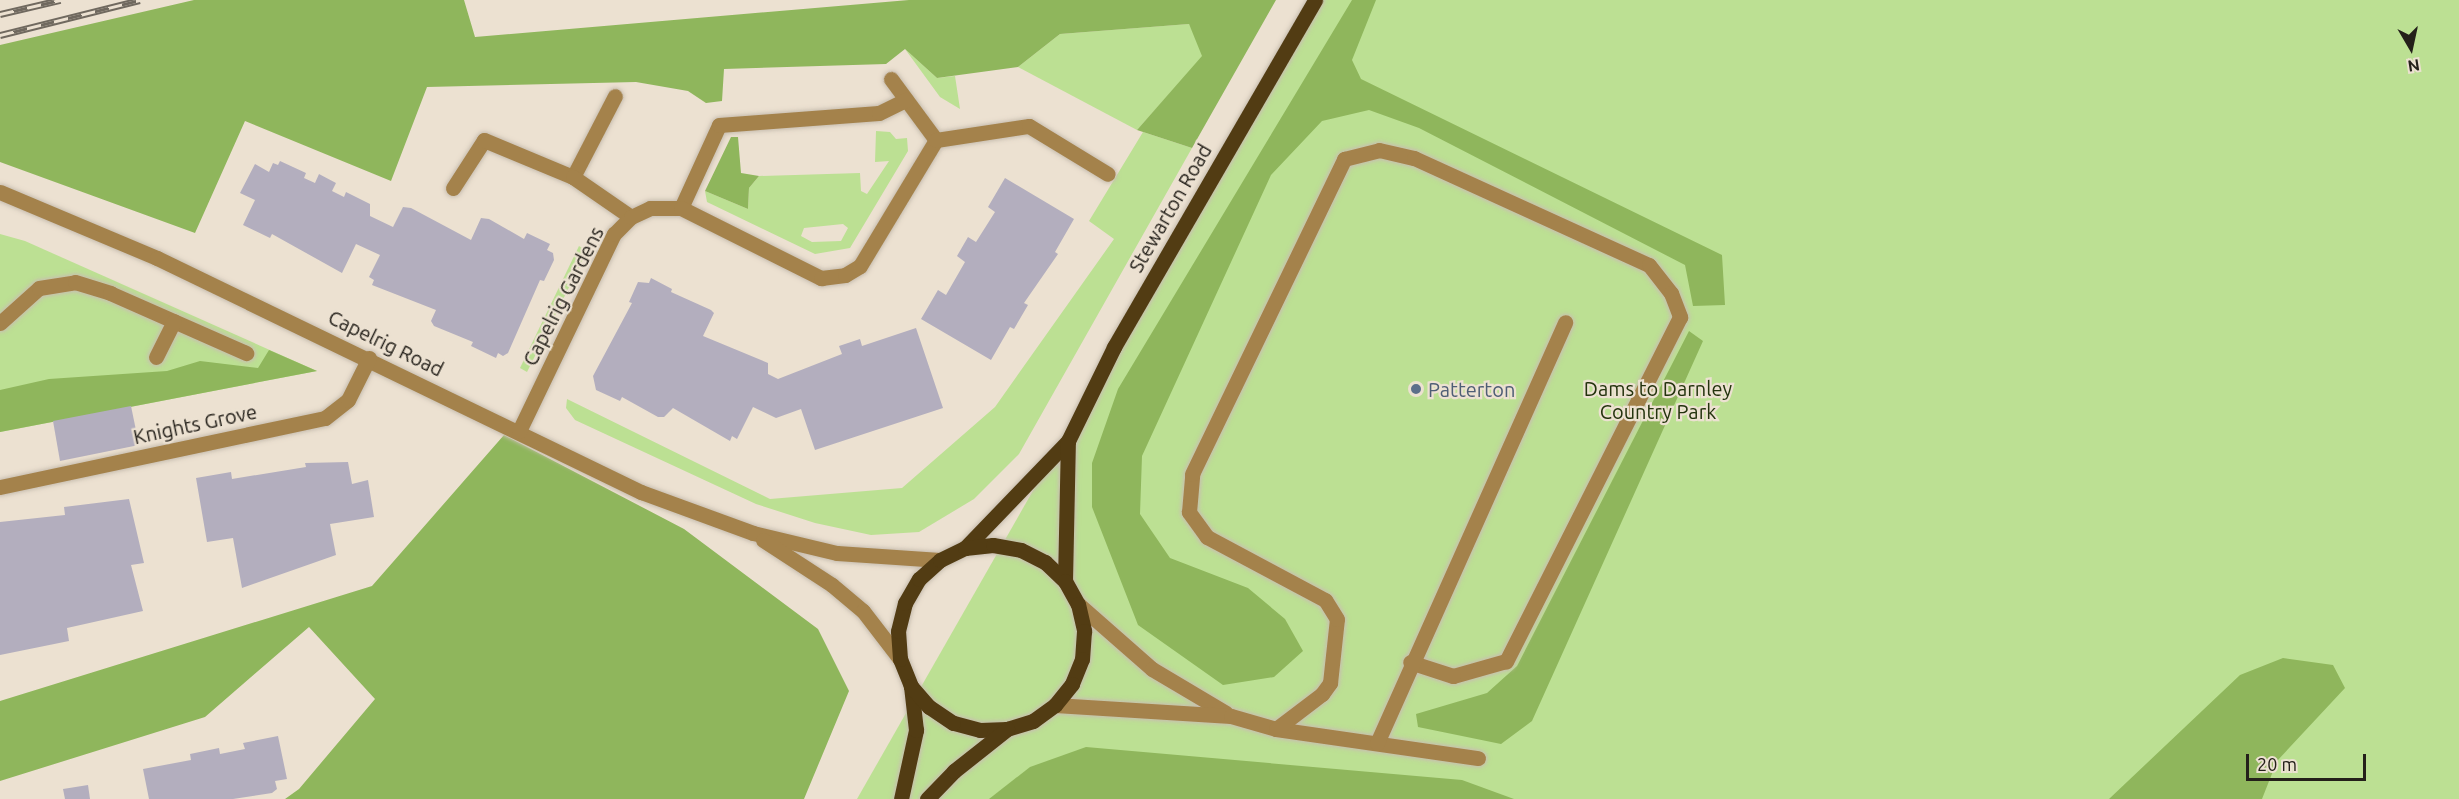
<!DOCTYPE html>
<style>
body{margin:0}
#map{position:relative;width:2459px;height:799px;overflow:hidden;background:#ece1d1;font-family:Ubuntu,sans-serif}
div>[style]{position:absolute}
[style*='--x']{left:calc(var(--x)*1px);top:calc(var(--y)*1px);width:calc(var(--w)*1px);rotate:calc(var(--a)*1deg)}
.green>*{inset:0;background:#bce093}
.forest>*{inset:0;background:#8fb65c}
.building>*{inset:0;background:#b3aebe}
.roads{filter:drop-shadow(0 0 2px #c8beb0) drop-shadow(0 0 2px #c8beb0)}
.minor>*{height:15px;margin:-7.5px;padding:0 7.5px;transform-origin:7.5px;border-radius:7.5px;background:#a4824b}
.major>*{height:15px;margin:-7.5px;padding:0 7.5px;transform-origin:7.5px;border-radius:7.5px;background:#523c13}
.rail>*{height:7px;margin-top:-3.5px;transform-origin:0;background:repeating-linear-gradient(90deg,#ece1d1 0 14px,#70695f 0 28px);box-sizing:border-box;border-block:2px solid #70695f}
.dots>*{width:16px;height:16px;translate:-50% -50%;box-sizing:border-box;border:3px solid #ece1d1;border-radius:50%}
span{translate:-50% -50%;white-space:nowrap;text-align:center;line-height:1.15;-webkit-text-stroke:4.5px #ece1d1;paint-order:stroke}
.street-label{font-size:20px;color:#24201a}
.park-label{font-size:20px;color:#23330d}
.service-label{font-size:20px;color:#4e5e75}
.left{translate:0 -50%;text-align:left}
.north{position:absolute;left:2381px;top:18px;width:60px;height:60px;-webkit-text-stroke:4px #ece1d1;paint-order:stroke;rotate:171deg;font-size:16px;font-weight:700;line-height:24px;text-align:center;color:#24201a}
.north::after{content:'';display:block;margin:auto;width:21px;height:27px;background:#24201a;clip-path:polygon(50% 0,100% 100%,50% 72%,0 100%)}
.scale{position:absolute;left:2246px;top:754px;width:120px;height:27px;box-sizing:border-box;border:3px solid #24201a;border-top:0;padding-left:8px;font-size:18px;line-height:21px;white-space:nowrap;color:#24201a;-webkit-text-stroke:4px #ece1d1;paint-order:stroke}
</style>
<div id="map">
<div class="green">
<div style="clip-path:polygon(1313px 0,2459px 0,2459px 799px,857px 799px)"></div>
<div style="clip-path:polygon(1189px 24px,1205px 54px,1137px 130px,1018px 67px,1060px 34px)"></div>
<div style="clip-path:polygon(905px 49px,937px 78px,955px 76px,960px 109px,940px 97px)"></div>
<div style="clip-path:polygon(evenodd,876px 131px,890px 132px,896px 139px,907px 138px,908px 151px,850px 248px,815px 254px,707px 202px,705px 191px,748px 209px,749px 188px,759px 176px,860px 173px,861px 191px,867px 194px,889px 161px,875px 162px,876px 131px,843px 224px,848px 228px,841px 241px,812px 242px,801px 236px,804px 228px,843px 224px)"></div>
<div style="clip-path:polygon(1143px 132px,1192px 148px,1019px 454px,974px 499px,919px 532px,871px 535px,815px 523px,756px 504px,575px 420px,566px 408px,567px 399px,770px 499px,902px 488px,995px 407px,1114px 239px,1089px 221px)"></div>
<div style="clip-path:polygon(0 234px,25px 241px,317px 371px,0 432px)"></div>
<div style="clip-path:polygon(579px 246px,587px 251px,527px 372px,520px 368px)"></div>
</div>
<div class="forest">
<div style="clip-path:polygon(194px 0,464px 0,475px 37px,909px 0,1276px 0,1192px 148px,1137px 130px,1202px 56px,1189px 24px,1060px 34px,1018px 67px,937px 78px,905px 49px,886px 64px,724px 69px,722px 101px,706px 103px,688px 91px,636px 82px,427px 87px,391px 181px,245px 121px,195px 233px,0 162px,0 45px)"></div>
<div style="clip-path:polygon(1352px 0,1376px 0,1352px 60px,1361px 79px,1722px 255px,1725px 305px,1693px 306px,1685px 265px,1419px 128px,1369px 110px,1322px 121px,1271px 175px,1142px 456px,1140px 514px,1170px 558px,1248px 588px,1285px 619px,1303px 651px,1274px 677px,1223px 685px,1138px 625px,1092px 507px,1092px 463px,1118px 389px)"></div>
<div style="clip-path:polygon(731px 137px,738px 137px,741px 173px,759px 176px,749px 188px,748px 209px,705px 191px)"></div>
<div style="clip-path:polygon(1689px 331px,1703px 341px,1532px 721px,1501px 744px,1418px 727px,1416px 714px,1487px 693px,1517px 666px)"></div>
<div style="clip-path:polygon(269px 350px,317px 371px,0 432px,0 390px,49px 379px,167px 371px,200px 361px,258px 368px)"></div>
<div style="clip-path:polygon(504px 435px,684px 529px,818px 629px,849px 691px,804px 799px,285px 799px,299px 789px,375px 699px,309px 627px,205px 717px,0 781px,0 701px,372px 586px)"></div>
<div style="clip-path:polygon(2283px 658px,2333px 665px,2345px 688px,2277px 761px,2262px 799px,2109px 799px,2240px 675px)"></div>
<div style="clip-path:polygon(1086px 747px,1462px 780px,1514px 799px,989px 799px,1030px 767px)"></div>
</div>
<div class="building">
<div style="clip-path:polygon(280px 161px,306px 173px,304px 178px,315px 183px,319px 174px,336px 183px,332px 191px,344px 197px,346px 192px,370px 204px,370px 216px,393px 227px,403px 207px,411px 208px,471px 240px,481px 218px,489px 219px,524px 239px,527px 233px,550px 244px,547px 250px,553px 253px,554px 260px,544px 281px,540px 280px,508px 353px,503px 356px,498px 353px,496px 358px,471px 346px,473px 342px,434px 326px,431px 321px,436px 310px,372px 285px,374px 280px,369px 277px,380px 255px,356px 244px,342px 273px,272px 234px,270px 238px,243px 225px,255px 200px,240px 193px,255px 164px,269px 172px,273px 163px,278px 165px)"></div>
<div style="clip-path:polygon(1005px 178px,1074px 219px,1055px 252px,1058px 254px,1024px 303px,1028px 305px,1014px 329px,1010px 327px,991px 360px,921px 319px,938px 290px,946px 295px,965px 262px,957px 256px,968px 237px,976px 242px,995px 212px,988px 207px)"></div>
<div style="clip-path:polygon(651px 278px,672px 289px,671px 292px,711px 310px,714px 313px,703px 336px,768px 363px,768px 374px,778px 379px,842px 354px,839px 346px,860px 339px,862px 346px,916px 328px,943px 408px,815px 450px,801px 409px,776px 418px,753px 407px,737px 439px,732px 436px,730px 441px,673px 408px,664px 417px,658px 417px,622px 397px,620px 401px,596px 390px,593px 376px,632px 303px,629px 302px,638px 282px,649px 283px)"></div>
<div style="clip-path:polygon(131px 406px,139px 445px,60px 461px,53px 421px)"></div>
<div style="clip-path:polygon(348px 462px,352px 484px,368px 480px,374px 517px,330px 524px,336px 555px,242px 588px,233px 538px,207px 542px,196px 478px,231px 472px,232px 479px,306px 467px,305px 463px)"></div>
<div style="clip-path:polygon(129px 499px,144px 563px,131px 565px,143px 611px,67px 628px,69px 641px,0 655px,0 522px,65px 515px,64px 507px)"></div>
<div style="clip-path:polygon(278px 736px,287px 779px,275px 781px,277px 789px,272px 793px,233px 799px,149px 799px,143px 769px,191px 760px,190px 754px,219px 748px,220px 754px,245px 749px,243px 743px)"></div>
<div style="clip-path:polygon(88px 785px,90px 799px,65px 799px,63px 789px)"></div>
</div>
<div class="roads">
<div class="minor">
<div style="--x:891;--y:79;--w:76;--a:53.6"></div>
<div style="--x:573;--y:177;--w:91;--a:-62.6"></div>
<div style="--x:453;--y:188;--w:57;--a:-57.1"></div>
<div style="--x:484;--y:140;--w:96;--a:22.6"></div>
<div style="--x:573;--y:177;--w:70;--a:34.6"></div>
<div style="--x:0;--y:192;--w:170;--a:22.8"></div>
<div style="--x:157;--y:258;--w:538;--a:25.8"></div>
<div style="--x:641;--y:492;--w:119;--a:20.1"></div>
<div style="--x:753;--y:533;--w:86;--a:13.4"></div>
<div style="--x:837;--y:553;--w:103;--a:3.9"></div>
<div style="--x:681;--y:208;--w:91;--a:-65.4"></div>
<div style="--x:719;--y:125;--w:160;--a:-4.3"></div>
<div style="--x:879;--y:113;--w:30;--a:-26"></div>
<div style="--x:0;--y:323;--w:52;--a:-41.9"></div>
<div style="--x:39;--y:288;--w:36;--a:-9"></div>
<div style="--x:75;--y:282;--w:37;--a:17"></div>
<div style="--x:110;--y:293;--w:149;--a:23.8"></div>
<div style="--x:156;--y:357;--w:40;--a:-63.4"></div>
<div style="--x:519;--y:431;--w:219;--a:-64.3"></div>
<div style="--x:614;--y:234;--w:24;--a:-45"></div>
<div style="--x:631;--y:217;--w:21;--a:-25"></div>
<div style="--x:650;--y:208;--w:31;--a:0"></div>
<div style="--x:681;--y:208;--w:157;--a:26.6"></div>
<div style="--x:821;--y:278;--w:24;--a:-7"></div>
<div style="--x:845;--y:275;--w:17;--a:-31"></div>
<div style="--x:860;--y:266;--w:147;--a:-58.9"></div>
<div style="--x:936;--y:140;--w:94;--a:-8.6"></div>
<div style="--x:1029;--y:126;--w:92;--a:31.3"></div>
<div style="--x:0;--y:487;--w:332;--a:-12"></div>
<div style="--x:325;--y:418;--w:29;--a:-38"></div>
<div style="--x:348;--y:400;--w:47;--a:-63.4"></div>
<div style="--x:763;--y:540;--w:82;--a:33.1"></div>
<div style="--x:832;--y:585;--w:40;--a:40"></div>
<div style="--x:863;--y:611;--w:61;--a:52.4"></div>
<div style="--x:1078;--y:604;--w:98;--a:41.3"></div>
<div style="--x:1152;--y:669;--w:86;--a:30.7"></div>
<div style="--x:1055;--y:705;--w:176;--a:3.6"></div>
<div style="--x:1231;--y:716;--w:47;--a:16.1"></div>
<div style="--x:1276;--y:729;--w:204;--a:8.2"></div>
<div style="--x:1276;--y:729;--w:58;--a:-37.3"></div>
<div style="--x:1322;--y:694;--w:14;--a:-54"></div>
<div style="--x:1330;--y:683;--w:64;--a:-83.8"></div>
<div style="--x:1337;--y:619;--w:22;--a:-122"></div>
<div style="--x:1325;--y:600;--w:134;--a:-151.9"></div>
<div style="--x:1207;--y:537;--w:31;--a:-126"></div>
<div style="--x:1189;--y:512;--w:38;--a:-85"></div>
<div style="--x:1192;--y:474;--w:350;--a:-64.2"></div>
<div style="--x:1344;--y:159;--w:36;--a:-14"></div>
<div style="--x:1379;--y:150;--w:36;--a:13"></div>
<div style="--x:1414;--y:158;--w:258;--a:24.5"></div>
<div style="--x:1649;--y:265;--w:36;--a:52"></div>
<div style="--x:1671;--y:293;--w:26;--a:69"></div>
<div style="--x:1680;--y:317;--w:386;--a:116.8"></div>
<div style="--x:1506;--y:661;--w:55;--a:164.2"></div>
<div style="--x:1453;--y:676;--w:45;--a:-162"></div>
<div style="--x:1377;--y:743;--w:461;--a:-65.9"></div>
</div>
<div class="major">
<div style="--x:965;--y:548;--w:149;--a:-46.1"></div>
<div style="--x:1068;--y:441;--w:105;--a:-63.9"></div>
<div style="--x:1114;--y:347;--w:401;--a:-59.9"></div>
<div style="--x:1065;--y:581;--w:140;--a:-88.8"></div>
<div style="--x:901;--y:799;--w:71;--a:-77.7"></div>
<div style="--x:916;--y:730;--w:44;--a:-96.5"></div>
<div style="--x:911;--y:686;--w:29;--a:-112"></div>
<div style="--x:900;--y:659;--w:28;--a:-94"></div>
<div style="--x:898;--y:631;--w:29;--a:-76"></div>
<div style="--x:905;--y:603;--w:28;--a:-60"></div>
<div style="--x:919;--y:579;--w:28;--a:-42"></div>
<div style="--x:940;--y:560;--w:28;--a:-26"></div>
<div style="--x:965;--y:548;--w:28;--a:-6"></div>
<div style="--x:993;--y:545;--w:28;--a:10"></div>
<div style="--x:1021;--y:550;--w:27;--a:27"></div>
<div style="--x:1045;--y:562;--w:28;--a:44"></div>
<div style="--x:1065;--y:581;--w:26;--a:61"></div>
<div style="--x:1078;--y:604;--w:28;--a:77"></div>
<div style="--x:1084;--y:631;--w:28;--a:94"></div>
<div style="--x:1082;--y:659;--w:27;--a:112"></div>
<div style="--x:1072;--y:684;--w:27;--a:129"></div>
<div style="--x:1055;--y:705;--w:27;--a:144"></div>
<div style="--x:1033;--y:721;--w:27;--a:163"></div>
<div style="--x:1007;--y:729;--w:27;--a:178"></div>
<div style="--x:980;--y:730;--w:28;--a:-165"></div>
<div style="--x:953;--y:723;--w:29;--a:-146"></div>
<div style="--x:929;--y:707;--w:28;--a:-131"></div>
<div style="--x:927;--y:799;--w:39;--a:-46"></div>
<div style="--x:954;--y:771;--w:68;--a:-38.4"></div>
</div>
</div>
<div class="rail">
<div style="--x:0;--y:14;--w:62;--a:-13.1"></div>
<div style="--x:0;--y:35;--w:144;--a:-14"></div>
</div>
<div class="dots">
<div style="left:1416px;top:389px;background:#5c6f8a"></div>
</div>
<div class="street-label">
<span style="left:1170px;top:208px;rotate:-60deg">Stewarton Road</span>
<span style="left:563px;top:296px;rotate:-63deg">Capelrig Gardens</span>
<span style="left:386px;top:343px;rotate:26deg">Capelrig Road</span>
<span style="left:195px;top:424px;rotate:-12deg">Knights Grove</span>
</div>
<div class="park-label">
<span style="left:1658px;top:400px">Dams to Darnley<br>Country Park</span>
</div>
<div class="service-label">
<span class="left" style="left:1428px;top:389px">Patterton</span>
</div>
<div class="north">N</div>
<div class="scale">20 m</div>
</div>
